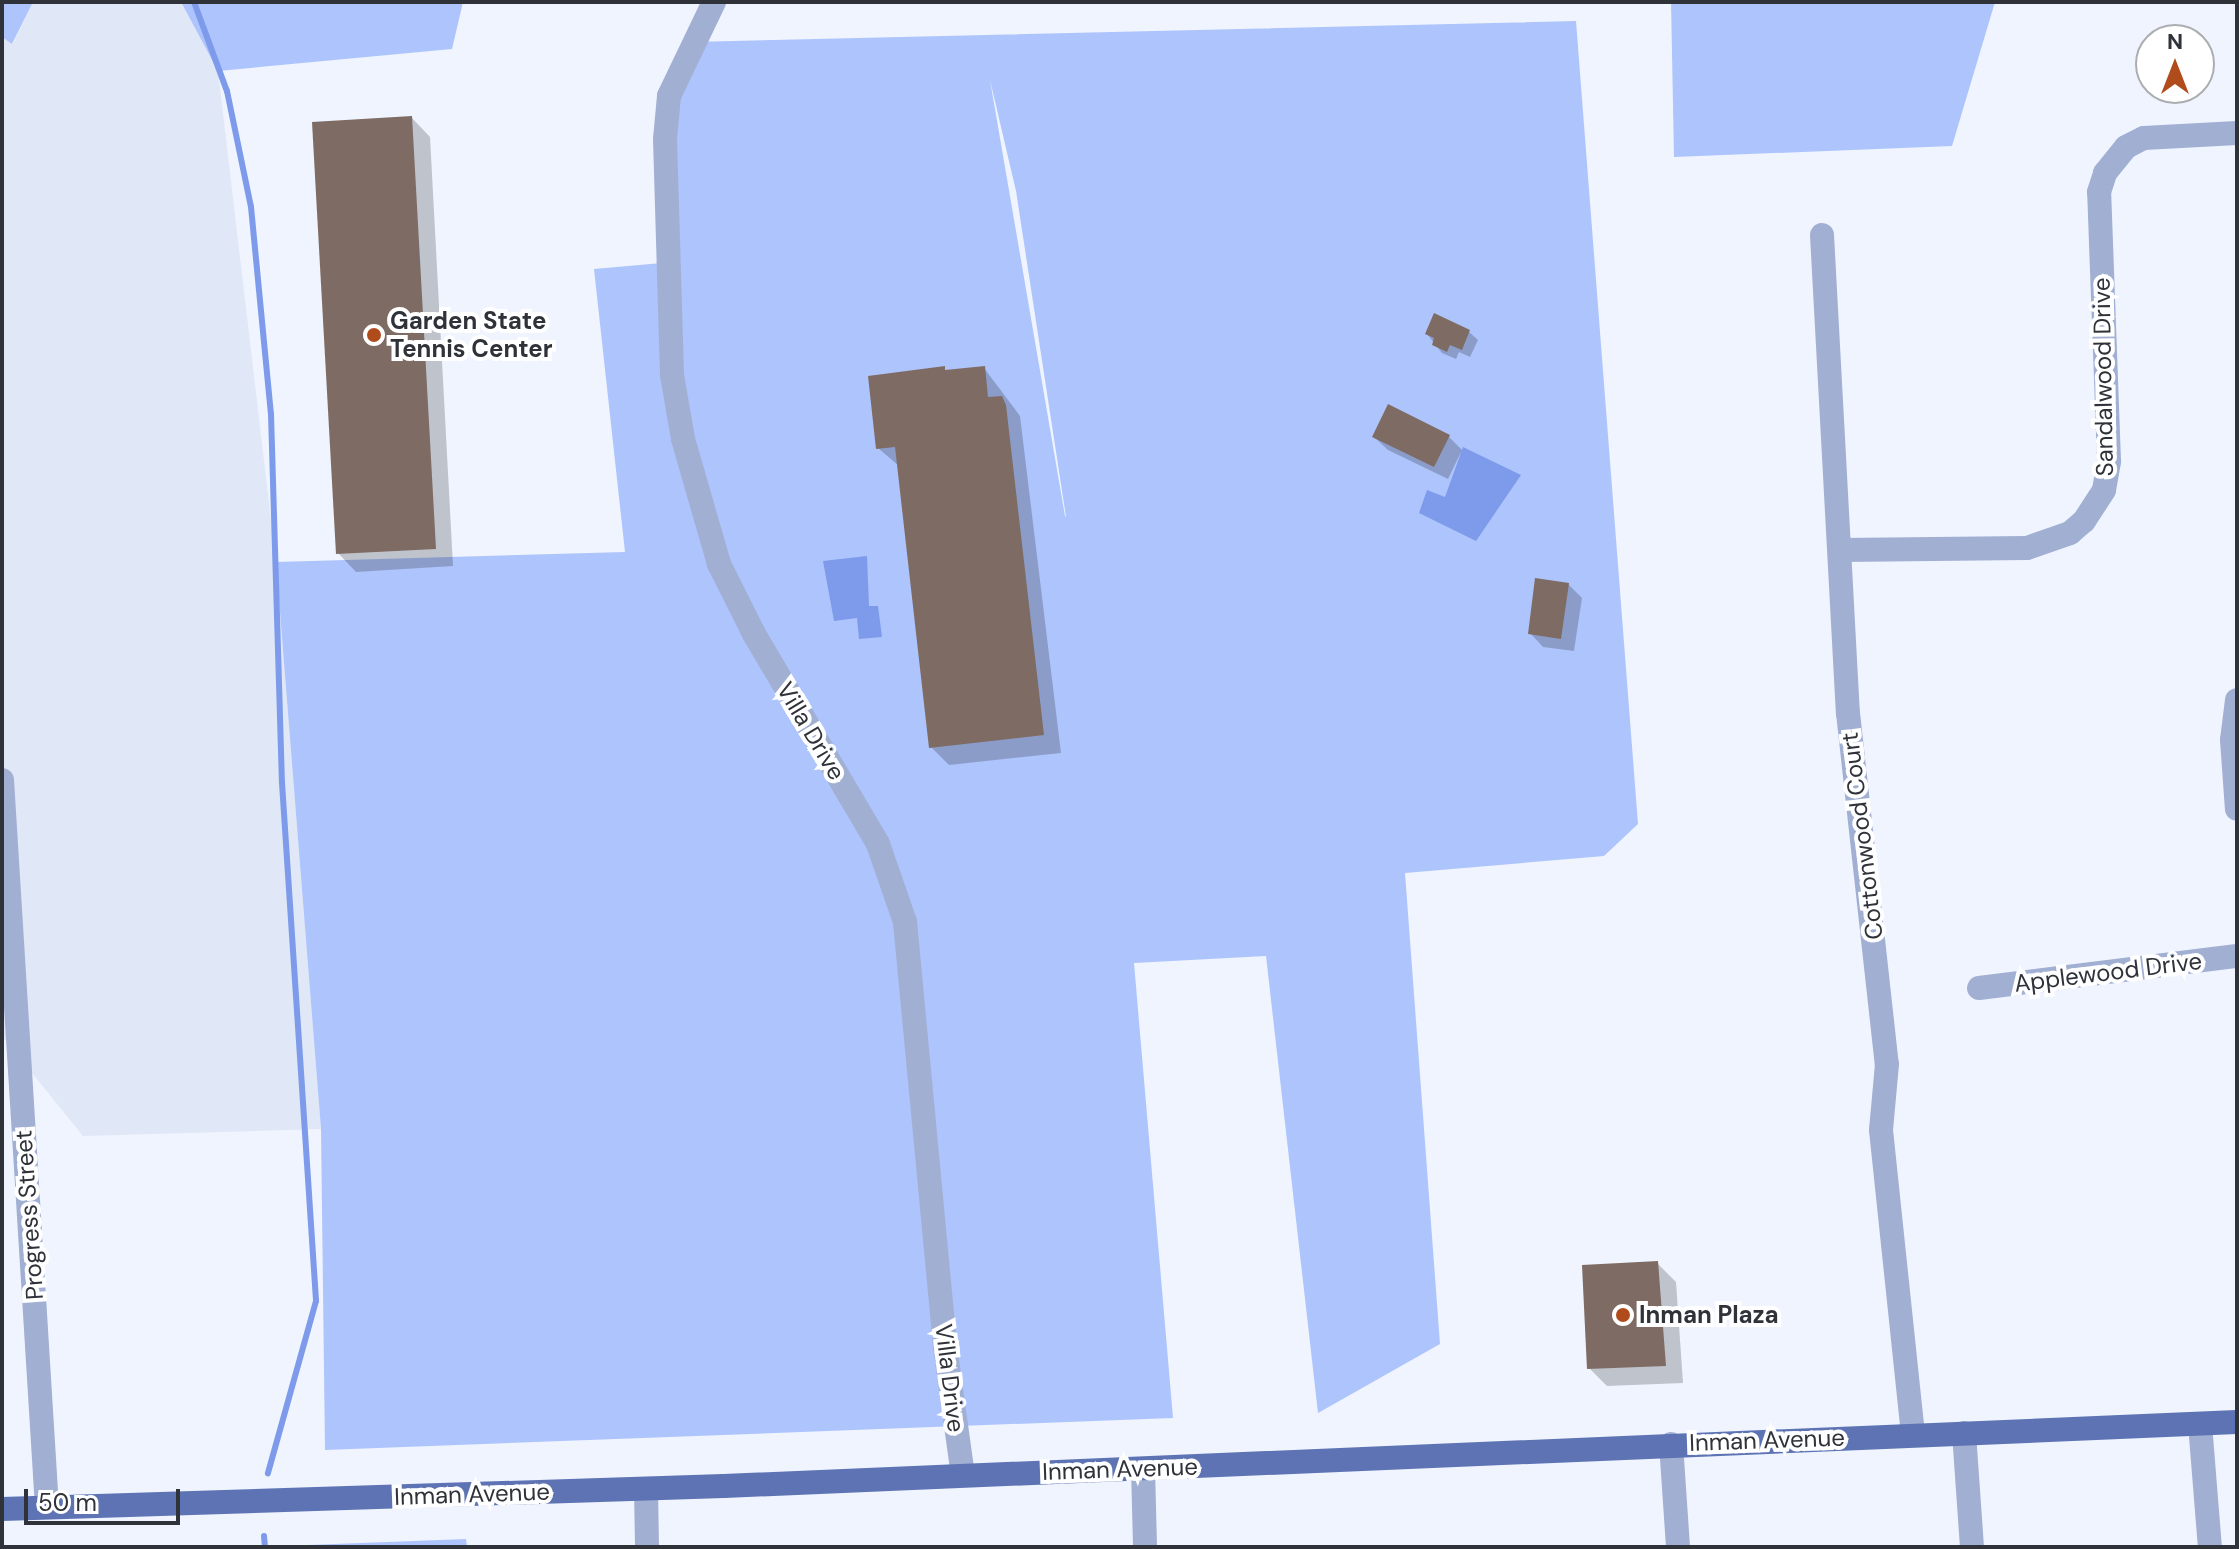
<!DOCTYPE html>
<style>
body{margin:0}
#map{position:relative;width:2239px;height:1549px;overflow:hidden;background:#eff4ff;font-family:"DM Sans",sans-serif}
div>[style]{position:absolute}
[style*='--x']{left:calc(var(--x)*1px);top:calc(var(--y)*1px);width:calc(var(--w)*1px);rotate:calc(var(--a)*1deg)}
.built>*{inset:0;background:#e0e7f6}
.green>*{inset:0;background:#aec4fc}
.water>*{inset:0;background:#7e9aea}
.shadow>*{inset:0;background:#0003}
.stream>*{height:6px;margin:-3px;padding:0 3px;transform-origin:3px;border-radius:3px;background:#7e9aea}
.building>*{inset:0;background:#7e6b63}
.minor>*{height:24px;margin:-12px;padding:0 12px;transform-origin:12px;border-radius:12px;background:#a1afd3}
.major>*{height:24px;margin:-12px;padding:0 12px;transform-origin:12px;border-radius:12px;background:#5d73b3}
.dots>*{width:22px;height:22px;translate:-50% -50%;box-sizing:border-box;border:4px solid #fff;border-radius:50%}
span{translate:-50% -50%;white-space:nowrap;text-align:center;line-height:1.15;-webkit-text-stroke:8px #fff;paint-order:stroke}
.poi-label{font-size:24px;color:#2f3239;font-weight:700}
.left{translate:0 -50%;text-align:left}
.street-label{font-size:24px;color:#2f3239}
.frame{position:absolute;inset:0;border:4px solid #2f3239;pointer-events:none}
.north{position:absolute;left:2135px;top:24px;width:80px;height:80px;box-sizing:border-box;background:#fff;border:2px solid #acadb0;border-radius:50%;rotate:0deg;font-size:22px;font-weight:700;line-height:32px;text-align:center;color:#2f3239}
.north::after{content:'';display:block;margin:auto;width:28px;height:36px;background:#b04c1c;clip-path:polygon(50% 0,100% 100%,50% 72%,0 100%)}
.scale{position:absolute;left:24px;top:1489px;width:156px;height:36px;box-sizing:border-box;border:4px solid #2f3239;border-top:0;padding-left:10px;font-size:24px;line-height:28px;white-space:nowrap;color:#2f3239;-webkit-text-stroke:6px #fff;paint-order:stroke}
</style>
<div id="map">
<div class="built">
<div style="clip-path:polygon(33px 2px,181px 2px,218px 71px,276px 562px,321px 1129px,83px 1136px,2px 1036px,2px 37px,13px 44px)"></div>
</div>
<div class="green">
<div style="clip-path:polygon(2px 2px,33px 2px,12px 44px,2px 37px)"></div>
<div style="clip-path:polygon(181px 2px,463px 2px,452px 49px,218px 71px)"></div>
<div style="clip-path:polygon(1671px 2px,1995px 2px,1952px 146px,1674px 157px)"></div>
<div style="clip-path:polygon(evenodd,1576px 21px,1638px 824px,1604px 856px,1405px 873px,1440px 1344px,1318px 1413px,1266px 956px,1134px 963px,1173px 1418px,325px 1450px,321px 1129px,276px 562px,625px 552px,594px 269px,662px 263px,656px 144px,692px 42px,1576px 21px,990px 80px,1016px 191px,1066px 517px,1065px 516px,990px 80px)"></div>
<div style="clip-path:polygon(466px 1539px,467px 1547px,255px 1547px)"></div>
</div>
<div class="water">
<div style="clip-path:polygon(1463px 447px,1521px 475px,1476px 541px,1419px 513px,1427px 490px,1445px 497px)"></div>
<div style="clip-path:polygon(867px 556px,869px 606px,878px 606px,882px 637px,859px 639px,857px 618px,834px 621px,823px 561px)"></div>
</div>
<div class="shadow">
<div style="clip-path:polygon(412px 118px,430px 137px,453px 566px,356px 572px,338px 553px)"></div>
<div style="clip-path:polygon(1469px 332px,1478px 340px,1470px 357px,1459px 352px,1456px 359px,1442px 353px,1427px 334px)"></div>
<div style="clip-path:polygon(984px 368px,1020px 416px,1061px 753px,949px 765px,931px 747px,899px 466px,878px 448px)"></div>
<div style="clip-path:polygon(1374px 437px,1449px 437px,1462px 450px,1448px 479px,1388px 450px)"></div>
<div style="clip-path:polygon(1568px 584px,1582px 598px,1574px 651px,1543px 647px,1530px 633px)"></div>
<div style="clip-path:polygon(1657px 1263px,1676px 1282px,1683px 1383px,1607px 1386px,1589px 1368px)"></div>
</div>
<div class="stream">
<div style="--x:194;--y:2;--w:95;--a:69.7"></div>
<div style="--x:227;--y:91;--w:118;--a:78.3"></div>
<div style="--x:251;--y:207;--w:208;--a:84.5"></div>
<div style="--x:271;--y:414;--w:369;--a:88.3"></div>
<div style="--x:282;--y:783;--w:519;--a:86.24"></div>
<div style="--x:316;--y:1301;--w:179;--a:105.6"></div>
<div style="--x:264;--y:1536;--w:11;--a:85"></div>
</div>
<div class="building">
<div style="clip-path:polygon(412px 116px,436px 549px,336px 554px,312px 122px)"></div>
<div style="clip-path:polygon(1434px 313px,1470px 330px,1462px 350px,1450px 345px,1447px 352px,1432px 345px,1434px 338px,1425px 334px)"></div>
<div style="clip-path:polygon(945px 366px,945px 370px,985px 366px,988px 397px,1002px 396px,1006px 405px,1044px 735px,929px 748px,895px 447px,876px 449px,868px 376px)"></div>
<div style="clip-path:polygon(1388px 404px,1450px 435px,1434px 467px,1372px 437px)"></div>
<div style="clip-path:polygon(1535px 578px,1569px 583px,1561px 639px,1528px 634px)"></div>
<div style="clip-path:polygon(1658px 1261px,1666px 1366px,1587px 1369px,1582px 1265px)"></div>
</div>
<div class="minor">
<div style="--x:714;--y:2;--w:104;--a:115.6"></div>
<div style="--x:669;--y:96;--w:43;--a:95.3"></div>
<div style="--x:665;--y:139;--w:236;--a:88.3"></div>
<div style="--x:672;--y:375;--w:65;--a:80.2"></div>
<div style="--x:683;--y:439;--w:130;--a:73.9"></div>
<div style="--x:719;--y:564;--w:78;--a:63.4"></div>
<div style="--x:754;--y:634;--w:244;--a:59.4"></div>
<div style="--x:878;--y:844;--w:83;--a:70.9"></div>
<div style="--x:905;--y:922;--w:426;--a:84.6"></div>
<div style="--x:945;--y:1346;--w:130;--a:82.1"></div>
<div style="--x:1822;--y:235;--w:479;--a:86.9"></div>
<div style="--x:1848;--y:713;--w:353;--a:83.7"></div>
<div style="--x:1887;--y:1064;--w:66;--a:95.2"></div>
<div style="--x:1881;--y:1130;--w:306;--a:84"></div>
<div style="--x:1841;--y:550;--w:186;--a:-0.6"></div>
<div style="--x:2027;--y:548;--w:46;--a:-19.2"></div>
<div style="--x:2070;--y:533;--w:18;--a:-41"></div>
<div style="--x:2084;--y:521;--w:37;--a:-57"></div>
<div style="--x:2104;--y:490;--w:29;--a:-80"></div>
<div style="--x:2109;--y:461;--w:269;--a:-92.1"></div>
<div style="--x:2099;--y:192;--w:20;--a:-72"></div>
<div style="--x:2105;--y:173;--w:33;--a:-51"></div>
<div style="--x:2126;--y:147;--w:20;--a:-27"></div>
<div style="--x:2144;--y:138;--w:93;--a:-3.1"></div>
<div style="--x:2237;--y:700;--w:40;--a:97.1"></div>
<div style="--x:2232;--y:740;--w:69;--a:85.9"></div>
<div style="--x:2;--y:780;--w:728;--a:86.46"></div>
<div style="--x:1979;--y:988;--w:260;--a:-7.1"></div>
<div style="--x:2200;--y:1424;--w:123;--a:85.4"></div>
<div style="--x:1964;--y:1433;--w:114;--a:86"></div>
<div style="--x:1671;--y:1444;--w:103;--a:86.1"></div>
<div style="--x:1143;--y:1469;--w:78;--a:88.5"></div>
<div style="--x:646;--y:1489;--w:58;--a:89"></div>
</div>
<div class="major">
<div style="--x:2;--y:1509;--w:722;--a:-1.82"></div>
<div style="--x:724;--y:1486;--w:1514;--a:-2.42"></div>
</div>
<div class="dots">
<div style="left:374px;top:335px;background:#b04c1c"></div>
<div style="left:1623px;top:1315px;background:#b04c1c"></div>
</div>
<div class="poi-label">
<span class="left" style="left:390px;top:335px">Garden State<br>Tennis Center</span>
<span class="left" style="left:1639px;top:1315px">Inman Plaza</span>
</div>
<div class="street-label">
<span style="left:2103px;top:377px;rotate:-91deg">Sandalwood Drive</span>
<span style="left:811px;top:731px;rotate:59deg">Villa Drive</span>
<span style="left:1862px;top:836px;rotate:-97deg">Cottonwood Court</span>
<span style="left:2108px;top:972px;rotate:-7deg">Applewood Drive</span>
<span style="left:29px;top:1215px;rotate:-94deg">Progress Street</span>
<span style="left:950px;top:1378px;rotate:83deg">Villa Drive</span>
<span style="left:1767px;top:1440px;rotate:-2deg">Inman Avenue</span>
<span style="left:1120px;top:1469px;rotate:-2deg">Inman Avenue</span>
<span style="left:472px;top:1494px;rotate:-2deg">Inman Avenue</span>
</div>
<div class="frame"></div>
<div class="north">N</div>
<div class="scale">50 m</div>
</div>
